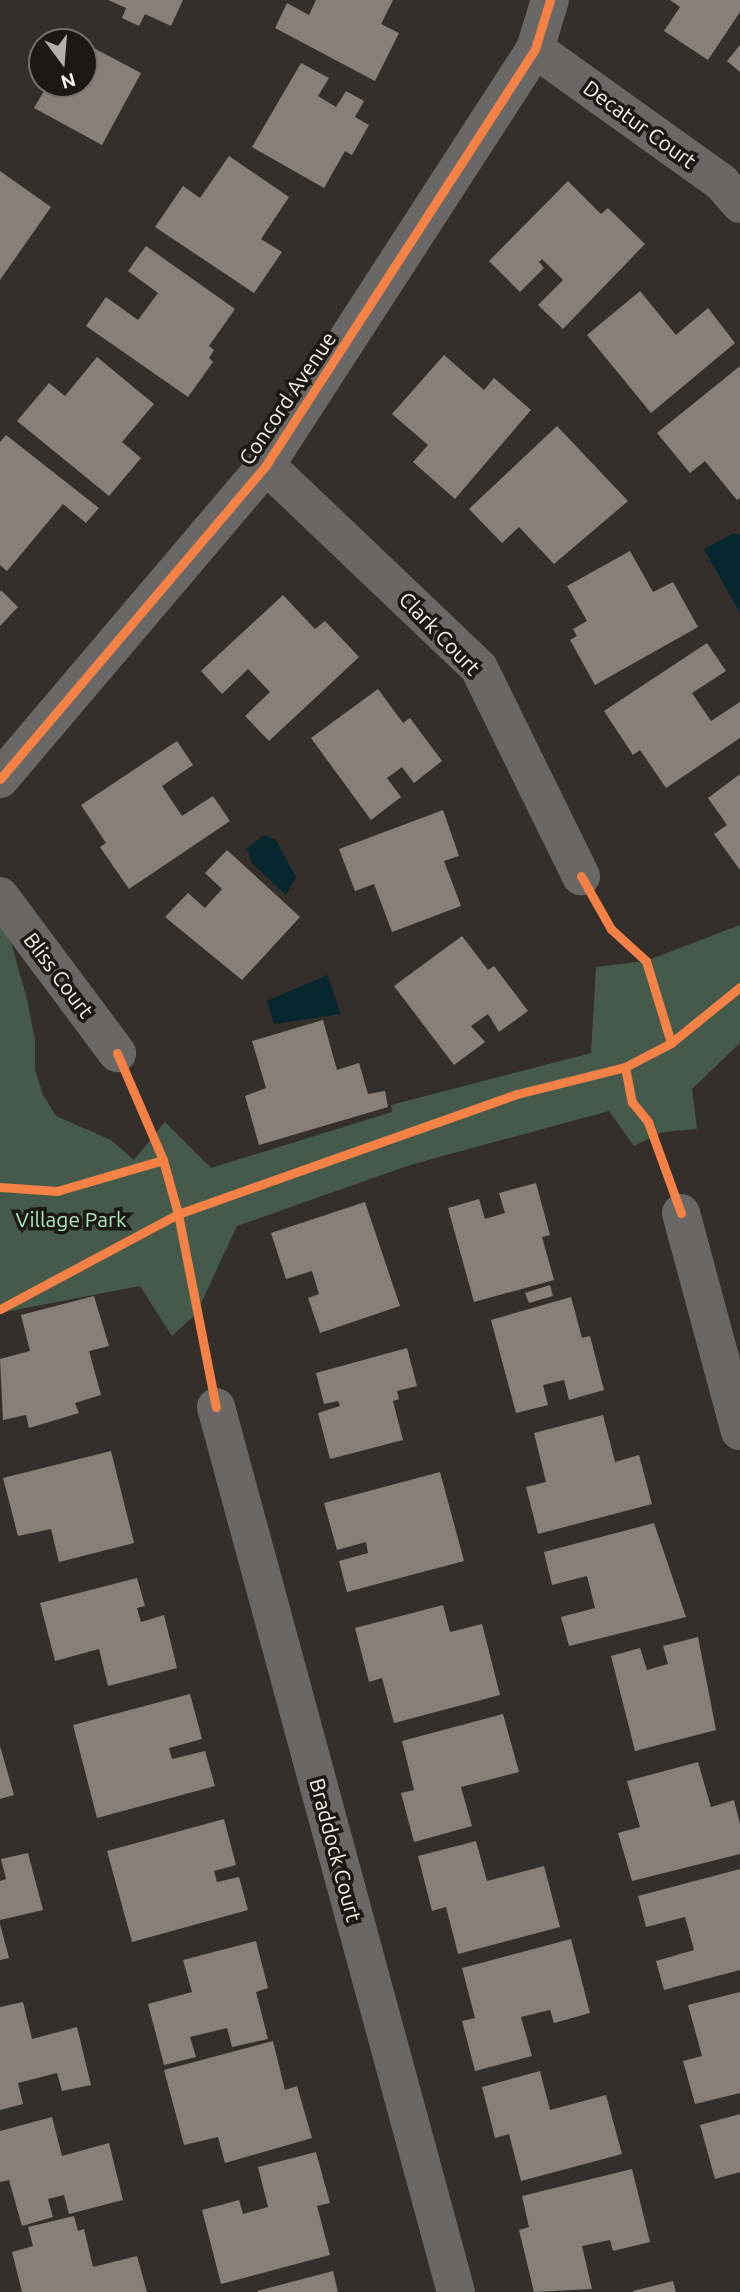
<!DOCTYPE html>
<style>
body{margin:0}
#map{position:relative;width:740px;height:2292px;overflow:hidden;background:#342f2a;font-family:Ubuntu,sans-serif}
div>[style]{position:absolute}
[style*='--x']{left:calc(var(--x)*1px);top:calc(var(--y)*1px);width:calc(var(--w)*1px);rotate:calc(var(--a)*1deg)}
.green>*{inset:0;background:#455a4b}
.water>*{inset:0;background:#06272e}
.building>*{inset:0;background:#888078}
.street>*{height:38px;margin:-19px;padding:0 19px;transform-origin:19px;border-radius:19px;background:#6a6767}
.cycleway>*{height:9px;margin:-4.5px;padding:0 4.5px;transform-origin:4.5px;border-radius:4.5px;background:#f48246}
span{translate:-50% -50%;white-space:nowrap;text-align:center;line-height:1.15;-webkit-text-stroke:7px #1c1814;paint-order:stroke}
.street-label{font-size:21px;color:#faf4ee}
.park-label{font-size:21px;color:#aae6bd}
.north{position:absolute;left:28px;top:28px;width:70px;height:70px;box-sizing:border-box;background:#1c1814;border:2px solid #75706b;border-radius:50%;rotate:164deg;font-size:19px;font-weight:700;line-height:28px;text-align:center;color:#faf4ee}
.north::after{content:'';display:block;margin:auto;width:24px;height:32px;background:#b5afa9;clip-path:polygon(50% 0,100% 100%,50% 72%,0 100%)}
</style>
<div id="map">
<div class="green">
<div style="clip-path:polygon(0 923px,9px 935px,27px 999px,35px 1040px,35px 1070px,43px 1095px,56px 1116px,111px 1140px,134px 1160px,165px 1122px,211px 1168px,392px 1112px,391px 1105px,591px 1053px,596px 967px,646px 961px,740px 925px,740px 1043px,692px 1089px,697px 1129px,663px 1132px,634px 1146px,609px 1111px,410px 1165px,237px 1226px,196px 1314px,172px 1336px,140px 1286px,0 1313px)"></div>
</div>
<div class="water">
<div style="clip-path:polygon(734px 533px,740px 535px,740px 613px,704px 549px)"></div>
<div style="clip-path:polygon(264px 835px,276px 840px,296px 877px,286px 895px,252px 863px,247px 848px)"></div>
<div style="clip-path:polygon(327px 975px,341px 1014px,274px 1024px,267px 1001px)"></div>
</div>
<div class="building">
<div style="clip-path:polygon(108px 0,183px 0,171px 26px,145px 14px,139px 26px,122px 18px,126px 8px)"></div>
<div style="clip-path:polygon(316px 0,393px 0,381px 24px,399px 33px,375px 81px,275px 28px,287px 3px,309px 15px)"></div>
<div style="clip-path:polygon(670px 0,740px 0,740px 12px,708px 60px,664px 31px,680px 7px)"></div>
<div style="clip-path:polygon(84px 43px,141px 73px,102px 145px,34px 108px,48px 84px,84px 84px)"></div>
<div style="clip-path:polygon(740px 45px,740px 72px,727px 61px)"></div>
<div style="clip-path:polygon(301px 63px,329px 78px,318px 96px,336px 107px,346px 91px,364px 101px,355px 117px,369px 125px,352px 155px,345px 151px,324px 188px,252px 147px)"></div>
<div style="clip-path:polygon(229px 156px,289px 197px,261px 239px,282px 252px,254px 293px,155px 227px,183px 186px,200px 198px)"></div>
<div style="clip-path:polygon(0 171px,51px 207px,0 280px)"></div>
<div style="clip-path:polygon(568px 181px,601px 214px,608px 208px,645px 244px,563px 329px,538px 305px,563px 280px,542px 259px,539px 262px,544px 268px,520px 292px,489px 261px)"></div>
<div style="clip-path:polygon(146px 246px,235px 309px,209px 346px,214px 350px,209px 358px,213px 362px,188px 397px,86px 326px,106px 297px,138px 320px,158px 293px,128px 271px)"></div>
<div style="clip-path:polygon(640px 291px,676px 335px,708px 308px,735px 343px,651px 413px,587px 335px)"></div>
<div style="clip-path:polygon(444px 355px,484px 390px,494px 378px,531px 410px,455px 499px,413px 462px,428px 445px,392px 414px)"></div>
<div style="clip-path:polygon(97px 357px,154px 404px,122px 442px,141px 458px,109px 496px,17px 421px,49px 383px,65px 396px)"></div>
<div style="clip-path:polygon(740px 366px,740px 498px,737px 500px,705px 461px,690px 473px,657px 433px)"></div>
<div style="clip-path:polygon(557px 426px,628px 501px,554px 564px,519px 527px,502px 543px,469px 509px)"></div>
<div style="clip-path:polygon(6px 435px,99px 508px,86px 523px,63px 504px,7px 571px,0 565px,0 442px)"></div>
<div style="clip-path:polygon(630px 551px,653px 592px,673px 582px,698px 627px,595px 685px,570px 640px,577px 636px,573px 629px,587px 621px,567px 586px)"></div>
<div style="clip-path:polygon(1px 590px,18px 607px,0 626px,0 592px)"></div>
<div style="clip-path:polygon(283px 595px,315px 629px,325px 621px,359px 657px,269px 741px,245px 716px,270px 692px,248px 669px,222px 694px,201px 671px)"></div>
<div style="clip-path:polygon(707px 643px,726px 671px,692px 693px,711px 721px,740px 702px,740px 738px,666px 788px,640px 750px,633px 755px,604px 711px)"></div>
<div style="clip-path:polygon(378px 689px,403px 723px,410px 718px,442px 761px,414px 783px,402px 767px,387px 778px,401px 797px,371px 820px,311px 738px)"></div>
<div style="clip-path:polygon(177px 741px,193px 765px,162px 786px,182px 816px,213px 796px,230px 821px,129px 889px,100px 847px,106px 843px,81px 805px)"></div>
<div style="clip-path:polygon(740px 774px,740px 870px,714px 834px,727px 825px,708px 798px)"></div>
<div style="clip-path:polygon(443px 810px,459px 856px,444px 861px,461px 906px,392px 932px,374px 884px,355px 891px,339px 849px)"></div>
<div style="clip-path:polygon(227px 850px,300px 917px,242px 980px,165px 917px,188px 893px,205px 908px,222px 889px,205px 873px)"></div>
<div style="clip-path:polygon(462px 936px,488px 970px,494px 966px,528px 1011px,499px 1032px,488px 1014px,471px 1026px,485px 1042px,454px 1065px,394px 986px)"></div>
<div style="clip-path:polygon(323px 1020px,337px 1070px,359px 1063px,368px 1094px,385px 1091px,388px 1107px,259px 1145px,245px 1096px,266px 1088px,252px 1041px)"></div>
<div style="clip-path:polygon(536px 1183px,550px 1235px,542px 1237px,554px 1280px,474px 1302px,448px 1208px,479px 1199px,485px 1219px,505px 1213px,499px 1193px)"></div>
<div style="clip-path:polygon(365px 1202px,400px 1306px,320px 1333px,308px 1298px,319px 1294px,312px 1271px,286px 1279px,271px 1233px)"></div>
<div style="clip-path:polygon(550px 1285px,553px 1296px,529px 1303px,525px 1293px)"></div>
<div style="clip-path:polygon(94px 1296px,109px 1346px,89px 1351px,101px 1395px,75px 1403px,79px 1413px,29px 1428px,26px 1415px,3px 1420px,0 1359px,30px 1351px,21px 1315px)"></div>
<div style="clip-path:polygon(571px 1297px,582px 1338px,590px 1336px,604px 1390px,569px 1400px,564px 1380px,543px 1385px,548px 1405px,516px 1413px,491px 1320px)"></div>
<div style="clip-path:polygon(407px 1348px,417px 1386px,397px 1391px,399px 1399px,393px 1401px,403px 1440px,330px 1459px,318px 1413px,340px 1406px,338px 1401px,324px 1404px,316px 1373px)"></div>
<div style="clip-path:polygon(603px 1415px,615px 1462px,639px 1455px,652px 1504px,538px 1534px,526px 1487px,546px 1482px,534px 1433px)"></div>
<div style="clip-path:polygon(111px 1451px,134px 1543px,59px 1562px,51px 1529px,18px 1536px,3px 1478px)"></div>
<div style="clip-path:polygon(440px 1472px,464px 1561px,347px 1592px,339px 1561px,368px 1553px,366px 1542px,337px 1550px,324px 1503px)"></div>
<div style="clip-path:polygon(654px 1523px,686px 1617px,569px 1646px,561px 1617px,595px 1608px,587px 1576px,552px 1585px,544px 1552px)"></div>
<div style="clip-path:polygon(137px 1578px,145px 1606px,137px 1608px,141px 1622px,164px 1615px,177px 1668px,108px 1686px,99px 1649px,55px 1661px,40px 1603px)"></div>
<div style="clip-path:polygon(443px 1605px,450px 1632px,482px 1624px,500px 1695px,394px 1723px,382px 1678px,369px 1682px,355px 1628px)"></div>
<div style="clip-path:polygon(698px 1637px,716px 1730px,635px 1751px,611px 1656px,640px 1648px,647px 1670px,668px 1664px,663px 1646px)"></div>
<div style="clip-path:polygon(190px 1694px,202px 1739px,169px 1748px,172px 1759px,205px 1751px,215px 1786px,97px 1818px,73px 1725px)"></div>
<div style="clip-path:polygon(503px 1714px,519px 1772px,461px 1787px,472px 1826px,414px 1842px,401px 1793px,414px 1790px,402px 1741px)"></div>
<div style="clip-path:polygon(0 1746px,14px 1795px,0 1799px)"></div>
<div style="clip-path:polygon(698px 1762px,711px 1807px,734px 1800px,740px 1824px,740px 1854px,632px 1881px,618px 1833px,640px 1827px,627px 1781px)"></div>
<div style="clip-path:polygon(224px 1819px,236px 1865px,214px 1871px,217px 1882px,239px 1877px,248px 1910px,132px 1942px,107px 1851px)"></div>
<div style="clip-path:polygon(476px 1841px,487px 1881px,544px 1866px,560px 1927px,458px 1954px,446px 1907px,432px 1911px,418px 1856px)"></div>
<div style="clip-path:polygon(28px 1853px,43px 1910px,0 1920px,0 1881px,6px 1879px,1px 1859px)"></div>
<div style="clip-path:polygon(740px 1869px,740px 1970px,664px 1990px,656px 1961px,694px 1950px,685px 1917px,646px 1927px,638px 1896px)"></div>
<div style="clip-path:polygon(0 1924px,9px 1958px,0 1960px)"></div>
<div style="clip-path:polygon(571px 1939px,590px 2013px,554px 2023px,550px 2010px,521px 2017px,532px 2056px,475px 2071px,462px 2021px,475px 2018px,462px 1968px)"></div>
<div style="clip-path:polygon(256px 1941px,268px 1988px,256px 1992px,268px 2039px,232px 2047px,227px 2028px,190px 2037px,196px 2057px,164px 2065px,148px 2004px,192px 1992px,183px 1960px)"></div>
<div style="clip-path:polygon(740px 1992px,740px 2093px,695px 2104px,683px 2061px,702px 2056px,688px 2005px)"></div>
<div style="clip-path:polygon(23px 2002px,32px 2039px,77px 2027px,91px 2085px,62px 2091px,57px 2073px,18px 2083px,23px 2104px,0 2110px,0 2007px)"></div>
<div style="clip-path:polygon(273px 2041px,285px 2090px,297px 2086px,312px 2138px,225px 2163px,218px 2137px,184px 2145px,164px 2070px)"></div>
<div style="clip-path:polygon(540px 2071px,550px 2110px,606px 2095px,622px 2154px,521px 2181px,509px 2134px,495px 2138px,482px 2087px)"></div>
<div style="clip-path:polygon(740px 2114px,740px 2172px,715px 2179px,700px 2125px)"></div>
<div style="clip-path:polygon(52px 2117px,62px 2156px,109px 2143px,123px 2200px,69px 2214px,64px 2195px,48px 2199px,53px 2217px,22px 2226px,9px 2180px,0 2182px,0 2131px)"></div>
<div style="clip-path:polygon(316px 2152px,330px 2203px,317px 2206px,330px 2255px,221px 2284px,202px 2210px,239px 2200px,243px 2214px,268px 2207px,258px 2167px)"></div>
<div style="clip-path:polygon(632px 2169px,650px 2242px,613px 2251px,610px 2240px,582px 2246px,592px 2289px,534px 2292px,519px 2230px,529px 2227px,522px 2196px)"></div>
<div style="clip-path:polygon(74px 2216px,78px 2231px,84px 2229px,93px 2267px,137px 2256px,147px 2292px,22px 2292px,12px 2252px,33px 2246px,28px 2227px)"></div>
<div style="clip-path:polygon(333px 2271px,338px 2292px,258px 2292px,257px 2291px)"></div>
<div style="clip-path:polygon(673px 2281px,676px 2292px,633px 2292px,633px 2291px)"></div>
</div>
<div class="street">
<div style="--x:535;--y:49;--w:229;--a:35.6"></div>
<div style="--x:721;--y:182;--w:29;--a:49"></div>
<div style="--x:266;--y:465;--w:294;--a:43.6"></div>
<div style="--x:479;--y:668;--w:232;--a:63.9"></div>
<div style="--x:0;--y:779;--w:412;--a:-49.7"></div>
<div style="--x:266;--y:465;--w:495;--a:-57.1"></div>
<div style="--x:535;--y:49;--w:51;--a:-73"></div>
<div style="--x:0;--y:896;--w:196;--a:53.3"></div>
<div style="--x:681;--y:1213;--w:226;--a:74.9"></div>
<div style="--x:216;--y:1407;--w:917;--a:74.83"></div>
</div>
<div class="cycleway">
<div style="--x:0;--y:779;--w:412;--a:-49.7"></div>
<div style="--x:266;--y:465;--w:495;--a:-57.1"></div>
<div style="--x:535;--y:49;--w:51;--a:-73"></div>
<div style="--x:581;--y:876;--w:61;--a:60.5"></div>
<div style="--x:611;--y:929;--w:47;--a:42.4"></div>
<div style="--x:646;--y:961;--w:86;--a:73"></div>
<div style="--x:117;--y:1053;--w:116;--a:66.7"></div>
<div style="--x:163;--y:1160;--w:56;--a:74.5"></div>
<div style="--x:178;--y:1214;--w:197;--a:78.9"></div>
<div style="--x:625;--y:1067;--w:36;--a:79"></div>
<div style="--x:632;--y:1102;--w:26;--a:51"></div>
<div style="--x:648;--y:1122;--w:97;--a:70.1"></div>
<div style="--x:0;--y:1187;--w:57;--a:4"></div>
<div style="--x:57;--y:1191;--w:110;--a:-16.3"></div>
<div style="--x:0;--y:1309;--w:202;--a:-28.1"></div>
<div style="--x:178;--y:1214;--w:360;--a:-19.5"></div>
<div style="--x:517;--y:1094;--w:111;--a:-14"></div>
<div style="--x:625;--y:1067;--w:52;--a:-27.6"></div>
<div style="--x:671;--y:1043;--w:89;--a:-39.1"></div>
</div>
<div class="street-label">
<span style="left:640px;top:124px;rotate:36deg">Decatur Court</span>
<span style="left:287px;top:398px;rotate:-56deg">Concord Avenue</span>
<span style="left:440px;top:633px;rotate:46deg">Clark Court</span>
<span style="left:59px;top:975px;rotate:53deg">Bliss Court</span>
<span style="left:336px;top:1850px;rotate:75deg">Braddock Court</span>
</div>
<div class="park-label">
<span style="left:71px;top:1219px">Village Park</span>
</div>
<div class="north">N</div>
</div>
